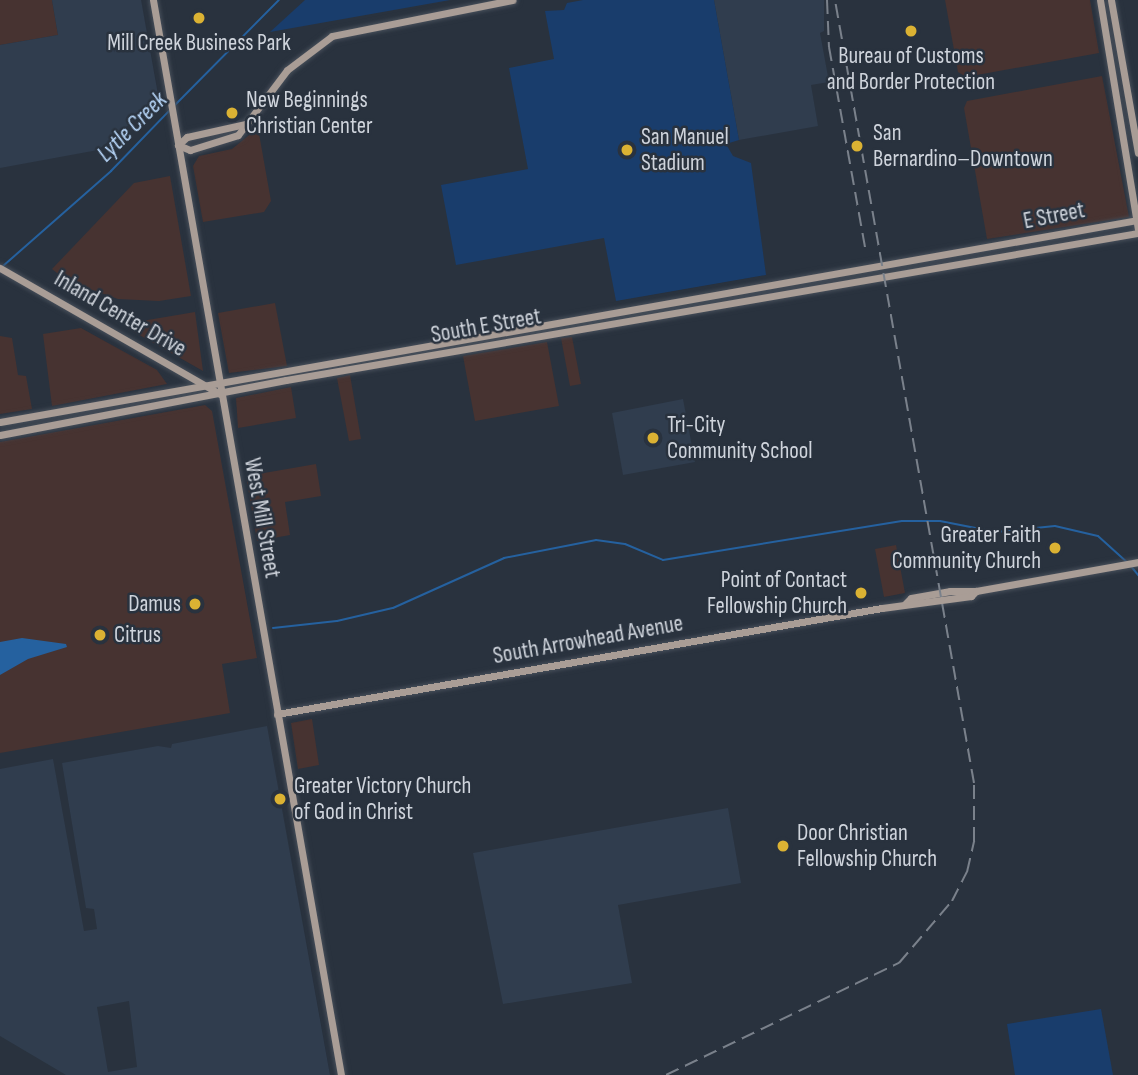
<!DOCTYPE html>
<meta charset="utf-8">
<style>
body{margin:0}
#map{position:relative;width:1138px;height:1075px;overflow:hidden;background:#29323e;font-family:"Sofia Sans Condensed",sans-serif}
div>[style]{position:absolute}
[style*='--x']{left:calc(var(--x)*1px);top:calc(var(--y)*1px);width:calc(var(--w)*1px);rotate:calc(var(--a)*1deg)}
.commercial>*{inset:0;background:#473331}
.built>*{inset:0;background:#303d4e}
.green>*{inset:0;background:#193d6c}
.water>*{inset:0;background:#25619f}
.stream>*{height:2px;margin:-1px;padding:0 1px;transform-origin:1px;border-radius:1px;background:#25619f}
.roads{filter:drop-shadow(0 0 2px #474f5a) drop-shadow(0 0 2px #474f5a)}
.secondary>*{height:7px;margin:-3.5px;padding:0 3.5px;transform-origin:3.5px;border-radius:3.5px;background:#a99d96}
.rail>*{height:2px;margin-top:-1px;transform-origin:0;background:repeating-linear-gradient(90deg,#7a818b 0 14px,transparent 0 21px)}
.dots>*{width:19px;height:19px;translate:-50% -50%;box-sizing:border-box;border:4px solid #29323e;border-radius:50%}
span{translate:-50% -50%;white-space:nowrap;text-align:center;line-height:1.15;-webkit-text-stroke:5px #29323e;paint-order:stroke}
.poi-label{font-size:23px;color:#cfd4dc}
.left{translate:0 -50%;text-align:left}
.right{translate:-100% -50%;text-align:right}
.street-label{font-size:23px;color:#cfd4dc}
.water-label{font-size:24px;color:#b8d7fa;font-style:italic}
</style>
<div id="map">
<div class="commercial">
<div style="clip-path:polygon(0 0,52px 0,58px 35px,0 45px)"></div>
<div style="clip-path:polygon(945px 0,1090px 0,1099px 53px,966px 77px,958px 72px)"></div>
<div style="clip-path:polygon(1102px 76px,1129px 217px,987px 239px,964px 108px,967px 101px)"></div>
<div style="clip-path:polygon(258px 128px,271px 201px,264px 212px,203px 222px,193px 166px,199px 156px,232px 149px)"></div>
<div style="clip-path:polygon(170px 176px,191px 296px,159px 301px,118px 299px,67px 281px,52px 269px,134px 183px)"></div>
<div style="clip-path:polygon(275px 303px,287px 366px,229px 373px,218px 313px)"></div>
<div style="clip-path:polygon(195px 312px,203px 371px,127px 328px,130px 323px)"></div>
<div style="clip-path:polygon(81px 328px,157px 370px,167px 384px,52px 406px,43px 334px)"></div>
<div style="clip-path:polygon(0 336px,12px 338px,18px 375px,26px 376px,32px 409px,0 414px)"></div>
<div style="clip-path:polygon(572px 337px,581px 384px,570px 386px,561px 338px)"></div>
<div style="clip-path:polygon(547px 342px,559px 406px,475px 421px,463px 356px)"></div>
<div style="clip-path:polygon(350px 375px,361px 439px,349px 441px,337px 378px)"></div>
<div style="clip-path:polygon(291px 387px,296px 418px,238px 428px,236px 398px)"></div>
<div style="clip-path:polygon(205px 405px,212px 411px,257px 658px,222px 664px,230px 713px,0 753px,0 442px)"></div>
<div style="clip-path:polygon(316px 464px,321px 496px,285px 502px,290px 535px,257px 541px,246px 476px)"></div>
<div style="clip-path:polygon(896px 545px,905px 593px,884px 597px,875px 549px)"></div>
<div style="clip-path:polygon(312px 719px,319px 765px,298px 769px,291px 723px)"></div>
</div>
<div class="built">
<div style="clip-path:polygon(52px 0,141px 0,159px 100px,98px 150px,0 168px,0 45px,58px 35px)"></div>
<div style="clip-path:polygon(714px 0,824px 0,824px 31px,820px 33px,829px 82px,811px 85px,818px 126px,739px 140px)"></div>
<div style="clip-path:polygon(683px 399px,695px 462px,623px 475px,612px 413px)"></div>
<div style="clip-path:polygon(evenodd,267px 726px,330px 1075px,66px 1075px,0 1036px,0 769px,53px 759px,84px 931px,97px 929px,94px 909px,86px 908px,62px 763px,158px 746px,171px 748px,172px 744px,267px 726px,129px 1001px,137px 1067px,108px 1072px,97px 1007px,129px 1001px)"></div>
<div style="clip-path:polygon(728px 808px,741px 883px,618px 905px,632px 983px,503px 1004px,473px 853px)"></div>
</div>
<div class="green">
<div style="clip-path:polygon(305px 0,450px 0,270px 32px)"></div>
<div style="clip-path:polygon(583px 0,714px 0,739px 140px,726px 144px,733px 156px,751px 163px,766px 275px,616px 301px,604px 238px,456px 265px,441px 185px,528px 169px,509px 68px,554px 59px,545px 11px,564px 10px,567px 3px)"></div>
<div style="clip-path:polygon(1101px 1009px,1113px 1075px,1015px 1075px,1007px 1024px)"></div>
</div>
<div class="water">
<div style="clip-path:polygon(22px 638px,66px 644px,67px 647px,28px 659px,0 675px,0 642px)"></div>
</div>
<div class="stream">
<div style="--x:174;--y:106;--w:149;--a:-45.3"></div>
<div style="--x:3;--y:266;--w:144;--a:-41.3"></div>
<div style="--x:111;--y:171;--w:85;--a:-46"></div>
<div style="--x:1130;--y:565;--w:13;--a:51"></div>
<div style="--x:273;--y:628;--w:64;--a:-6.2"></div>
<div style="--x:337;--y:621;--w:57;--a:-13.1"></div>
<div style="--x:393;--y:608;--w:122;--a:-24.2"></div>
<div style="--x:504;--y:558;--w:94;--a:-11.1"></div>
<div style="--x:596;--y:540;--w:29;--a:8"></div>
<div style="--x:625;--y:544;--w:41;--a:22.8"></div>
<div style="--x:663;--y:560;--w:242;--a:-9.3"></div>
<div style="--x:902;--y:521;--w:38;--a:0"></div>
<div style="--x:940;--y:521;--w:57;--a:11.1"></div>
<div style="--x:996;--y:532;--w:59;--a:-5.8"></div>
<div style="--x:1055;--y:526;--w:44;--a:13.1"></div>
<div style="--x:1098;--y:536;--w:38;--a:42"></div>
</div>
<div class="roads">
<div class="secondary">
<div style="--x:153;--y:0;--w:1091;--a:80.08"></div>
<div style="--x:1100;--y:0;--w:232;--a:80.6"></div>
<div style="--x:1111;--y:0;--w:155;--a:80"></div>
<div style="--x:178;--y:145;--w:13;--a:23"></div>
<div style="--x:190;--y:150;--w:50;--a:-17.4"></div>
<div style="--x:238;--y:135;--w:81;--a:-53"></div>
<div style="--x:287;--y:70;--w:56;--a:-37.1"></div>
<div style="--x:332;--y:36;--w:184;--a:-11.3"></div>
<div style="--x:178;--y:145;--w:12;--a:-42"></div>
<div style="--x:187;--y:137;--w:59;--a:-12.6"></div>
<div style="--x:0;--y:268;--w:254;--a:29.8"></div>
<div style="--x:0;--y:422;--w:1156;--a:-10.07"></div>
<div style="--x:0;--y:435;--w:291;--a:-10.9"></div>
<div style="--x:286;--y:380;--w:865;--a:-9.79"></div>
<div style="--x:905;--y:604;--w:8;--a:-45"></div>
<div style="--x:911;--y:598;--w:40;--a:-10"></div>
<div style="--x:950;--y:591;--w:26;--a:0"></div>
<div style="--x:277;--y:714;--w:614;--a:-9.94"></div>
<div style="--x:882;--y:608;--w:90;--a:-7.7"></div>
<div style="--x:971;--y:596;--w:7;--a:-45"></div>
<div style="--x:976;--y:591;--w:165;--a:-10.1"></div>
</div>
</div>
<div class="rail">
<div style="--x:827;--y:0;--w:47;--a:87.6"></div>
<div style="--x:829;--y:47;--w:204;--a:79.8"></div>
<div style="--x:666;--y:1075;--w:259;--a:-25.7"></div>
<div style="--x:899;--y:963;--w:82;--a:-49.5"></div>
<div style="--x:952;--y:901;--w:33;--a:-63"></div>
<div style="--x:967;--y:872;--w:32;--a:-77"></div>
<div style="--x:974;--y:841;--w:58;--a:-90"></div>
<div style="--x:974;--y:783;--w:795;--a:-100.07"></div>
</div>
<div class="dots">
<div style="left:199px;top:18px;background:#dbb233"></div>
<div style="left:911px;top:31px;background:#dbb233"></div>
<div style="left:232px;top:113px;background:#dbb233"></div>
<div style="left:857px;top:146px;background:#dbb233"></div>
<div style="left:627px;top:150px;background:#dbb233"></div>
<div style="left:653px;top:438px;background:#dbb233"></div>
<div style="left:1055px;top:548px;background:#dbb233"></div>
<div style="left:861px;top:593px;background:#dbb233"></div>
<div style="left:195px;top:604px;background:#dbb233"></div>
<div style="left:100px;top:635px;background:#dbb233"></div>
<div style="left:280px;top:799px;background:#dbb233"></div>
<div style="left:783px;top:846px;background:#dbb233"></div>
</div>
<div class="poi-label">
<span style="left:199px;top:43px">Mill Creek Business Park</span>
<span style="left:911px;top:69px">Bureau of Customs<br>and Border Protection</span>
<span class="left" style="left:246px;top:113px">New Beginnings<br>Christian Center</span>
<span class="left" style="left:873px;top:146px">San<br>Bernardino–Downtown</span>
<span class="left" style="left:641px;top:150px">San Manuel<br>Stadium</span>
<span class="left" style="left:667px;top:438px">Tri-City<br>Community School</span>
<span class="right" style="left:1041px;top:548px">Greater Faith<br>Community Church</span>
<span class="right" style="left:847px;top:593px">Point of Contact<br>Fellowship Church</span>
<span class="right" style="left:181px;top:604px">Damus</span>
<span class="left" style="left:114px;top:635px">Citrus</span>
<span class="left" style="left:294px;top:799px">Greater Victory Church<br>of God in Christ</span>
<span class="left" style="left:797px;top:846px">Door Christian<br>Fellowship Church</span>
</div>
<div class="street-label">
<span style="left:1054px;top:216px;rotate:-11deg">E Street</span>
<span style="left:120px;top:314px;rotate:30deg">Inland Center Drive</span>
<span style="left:486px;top:326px;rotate:-10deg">South E Street</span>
<span style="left:262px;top:518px;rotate:80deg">West Mill Street</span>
<span style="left:588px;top:640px;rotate:-10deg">South Arrowhead Avenue</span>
</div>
<div class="water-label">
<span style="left:132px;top:127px;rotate:-45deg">Lytle Creek</span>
</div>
</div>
